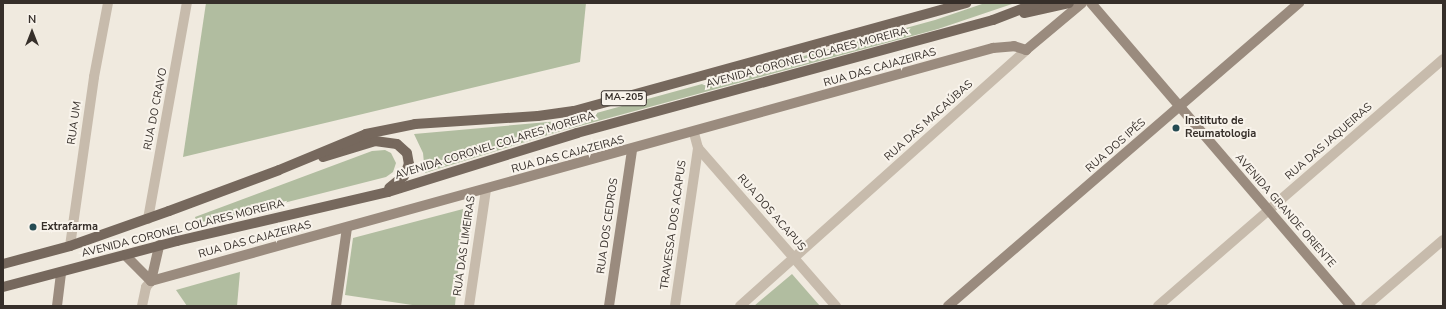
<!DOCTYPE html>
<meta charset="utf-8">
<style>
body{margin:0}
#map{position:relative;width:1446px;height:309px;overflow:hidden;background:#f0eadf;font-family:"Nunito Sans",sans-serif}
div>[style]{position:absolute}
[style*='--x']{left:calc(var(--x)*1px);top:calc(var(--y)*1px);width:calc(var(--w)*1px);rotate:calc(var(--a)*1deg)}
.green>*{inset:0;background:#b1bda0}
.street>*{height:10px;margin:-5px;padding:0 5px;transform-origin:5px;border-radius:5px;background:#c7bbac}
.secondary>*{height:10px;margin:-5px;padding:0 5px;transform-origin:5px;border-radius:5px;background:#9a8b7e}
.primary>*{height:10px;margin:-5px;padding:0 5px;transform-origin:5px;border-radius:5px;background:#76685d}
.dots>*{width:11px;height:11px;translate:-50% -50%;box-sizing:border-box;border:2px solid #f8f3eb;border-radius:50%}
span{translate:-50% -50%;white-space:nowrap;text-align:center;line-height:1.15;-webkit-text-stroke:4px #f8f3eb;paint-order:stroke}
.shield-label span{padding:1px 3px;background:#f8f3eb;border:1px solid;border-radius:3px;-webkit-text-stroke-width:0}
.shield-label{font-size:10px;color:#362f2a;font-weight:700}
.street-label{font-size:11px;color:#362f2a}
.poi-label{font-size:11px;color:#362f2a;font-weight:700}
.left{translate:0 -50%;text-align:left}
.frame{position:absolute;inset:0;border:4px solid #362f2a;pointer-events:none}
.north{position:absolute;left:12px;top:12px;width:40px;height:40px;-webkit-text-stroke:3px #f8f3eb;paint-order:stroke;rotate:0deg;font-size:11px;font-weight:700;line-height:16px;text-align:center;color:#362f2a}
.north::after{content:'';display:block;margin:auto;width:14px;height:18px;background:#362f2a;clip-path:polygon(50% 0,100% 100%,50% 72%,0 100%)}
</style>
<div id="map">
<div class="green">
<div style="clip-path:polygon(206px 3px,586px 3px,580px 62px,183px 157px)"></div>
<div style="clip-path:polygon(985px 3px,1015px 3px,938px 29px,561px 131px,425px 173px,423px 153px,414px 134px,571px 120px,935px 20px)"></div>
<div style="clip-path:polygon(385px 150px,391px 153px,396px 163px,393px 172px,386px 177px,197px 225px,195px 217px,372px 151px)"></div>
<div style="clip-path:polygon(463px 209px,455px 306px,419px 306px,345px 295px,353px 238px)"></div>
<div style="clip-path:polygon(240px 272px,237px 306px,187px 306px,176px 290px)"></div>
<div style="clip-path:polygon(792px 274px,820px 306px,754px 306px)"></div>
</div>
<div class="street">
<div style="--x:694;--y:133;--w:16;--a:75"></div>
<div style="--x:698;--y:148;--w:210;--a:48.9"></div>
<div style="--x:148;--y:219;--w:219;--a:-79.8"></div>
<div style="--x:70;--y:246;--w:171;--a:-81.9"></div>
<div style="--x:94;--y:77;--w:75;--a:-79.3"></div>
<div style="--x:142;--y:306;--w:19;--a:-78"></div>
<div style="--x:146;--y:287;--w:8;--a:-50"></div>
<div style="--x:469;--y:306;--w:117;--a:-81.7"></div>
<div style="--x:675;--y:306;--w:160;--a:-81.7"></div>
<div style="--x:740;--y:306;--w:384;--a:-41.8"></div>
<div style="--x:1158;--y:306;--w:377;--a:-40.9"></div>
<div style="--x:1366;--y:306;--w:101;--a:-40.6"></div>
</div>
<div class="secondary">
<div style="--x:1091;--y:3;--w:399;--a:49.4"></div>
<div style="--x:125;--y:255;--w:37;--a:45"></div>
<div style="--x:151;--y:281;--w:874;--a:-15.47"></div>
<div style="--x:993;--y:48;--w:21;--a:-5"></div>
<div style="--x:1014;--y:46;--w:13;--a:18"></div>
<div style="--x:1026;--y:50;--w:73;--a:-40"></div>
<div style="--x:151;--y:281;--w:37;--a:-77"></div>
<div style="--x:57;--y:306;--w:34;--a:-83"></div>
<div style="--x:336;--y:306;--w:79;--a:-82"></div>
<div style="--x:609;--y:306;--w:158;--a:-81.6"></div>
<div style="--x:948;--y:306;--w:464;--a:-40.8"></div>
</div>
<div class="primary">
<div style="--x:1024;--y:13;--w:46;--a:-12.5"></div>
<div style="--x:323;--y:157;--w:54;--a:-17.1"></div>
<div style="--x:375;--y:141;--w:22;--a:8"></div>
<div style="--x:397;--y:144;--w:13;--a:42"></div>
<div style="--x:407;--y:153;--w:11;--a:80"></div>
<div style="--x:409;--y:164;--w:13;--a:113"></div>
<div style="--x:404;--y:176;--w:19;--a:141"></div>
<div style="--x:3;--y:264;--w:69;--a:-15"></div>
<div style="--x:70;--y:246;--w:105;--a:-19.5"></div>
<div style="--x:169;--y:211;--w:117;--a:-20.4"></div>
<div style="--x:279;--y:170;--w:94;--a:-22.5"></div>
<div style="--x:366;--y:134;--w:50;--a:-11.5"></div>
<div style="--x:415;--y:124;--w:123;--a:-3.7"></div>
<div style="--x:538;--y:116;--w:36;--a:-8"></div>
<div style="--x:574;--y:111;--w:407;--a:-15.4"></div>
<div style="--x:3;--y:287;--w:180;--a:-14.8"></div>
<div style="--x:177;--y:241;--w:217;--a:-13.1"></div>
<div style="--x:388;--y:192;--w:198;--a:-17.3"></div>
<div style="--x:577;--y:133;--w:431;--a:-15.2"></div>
<div style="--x:993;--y:20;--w:47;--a:-21.1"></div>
</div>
<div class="dots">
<div style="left:1176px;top:128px;background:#244b53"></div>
<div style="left:33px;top:227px;background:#244b53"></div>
</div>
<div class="shield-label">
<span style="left:624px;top:98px">MA-205</span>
</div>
<div class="street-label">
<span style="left:807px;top:58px;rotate:-15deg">AVENIDA CORONEL COLARES MOREIRA</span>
<span style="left:880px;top:68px;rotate:-16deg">RUA DAS CAJAZEIRAS</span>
<span style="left:156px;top:109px;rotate:-79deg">RUA DO CRAVO</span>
<span style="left:929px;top:121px;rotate:-42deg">RUA DAS MACAÚBAS</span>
<span style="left:75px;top:123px;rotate:-82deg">RUA UM</span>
<span style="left:1329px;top:142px;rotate:-41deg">RUA DAS JAQUEIRAS</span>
<span style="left:495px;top:146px;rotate:-17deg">AVENIDA CORONEL COLARES MOREIRA</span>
<span style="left:1116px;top:146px;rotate:-41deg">RUA DOS IPÊS</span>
<span style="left:568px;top:155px;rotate:-15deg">RUA DAS CAJAZEIRAS</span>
<span style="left:1285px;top:211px;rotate:49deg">AVENIDA GRANDE ORIENTE</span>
<span style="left:771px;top:213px;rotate:49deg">RUA DOS ACAPUS</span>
<span style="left:674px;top:225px;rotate:-82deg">TRAVESSA DOS ACAPUS</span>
<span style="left:608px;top:226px;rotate:-82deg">RUA DOS CEDROS</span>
<span style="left:183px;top:229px;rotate:-14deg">AVENIDA CORONEL COLARES MOREIRA</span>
<span style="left:255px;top:240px;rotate:-15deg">RUA DAS CAJAZEIRAS</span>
<span style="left:465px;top:246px;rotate:-82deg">RUA DAS LIMEIRAS</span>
</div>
<div class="poi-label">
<span class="left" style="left:1185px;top:128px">Instituto de<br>Reumatologia</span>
<span class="left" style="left:41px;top:227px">Extrafarma</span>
</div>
<div class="frame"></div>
<div class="north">N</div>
</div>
